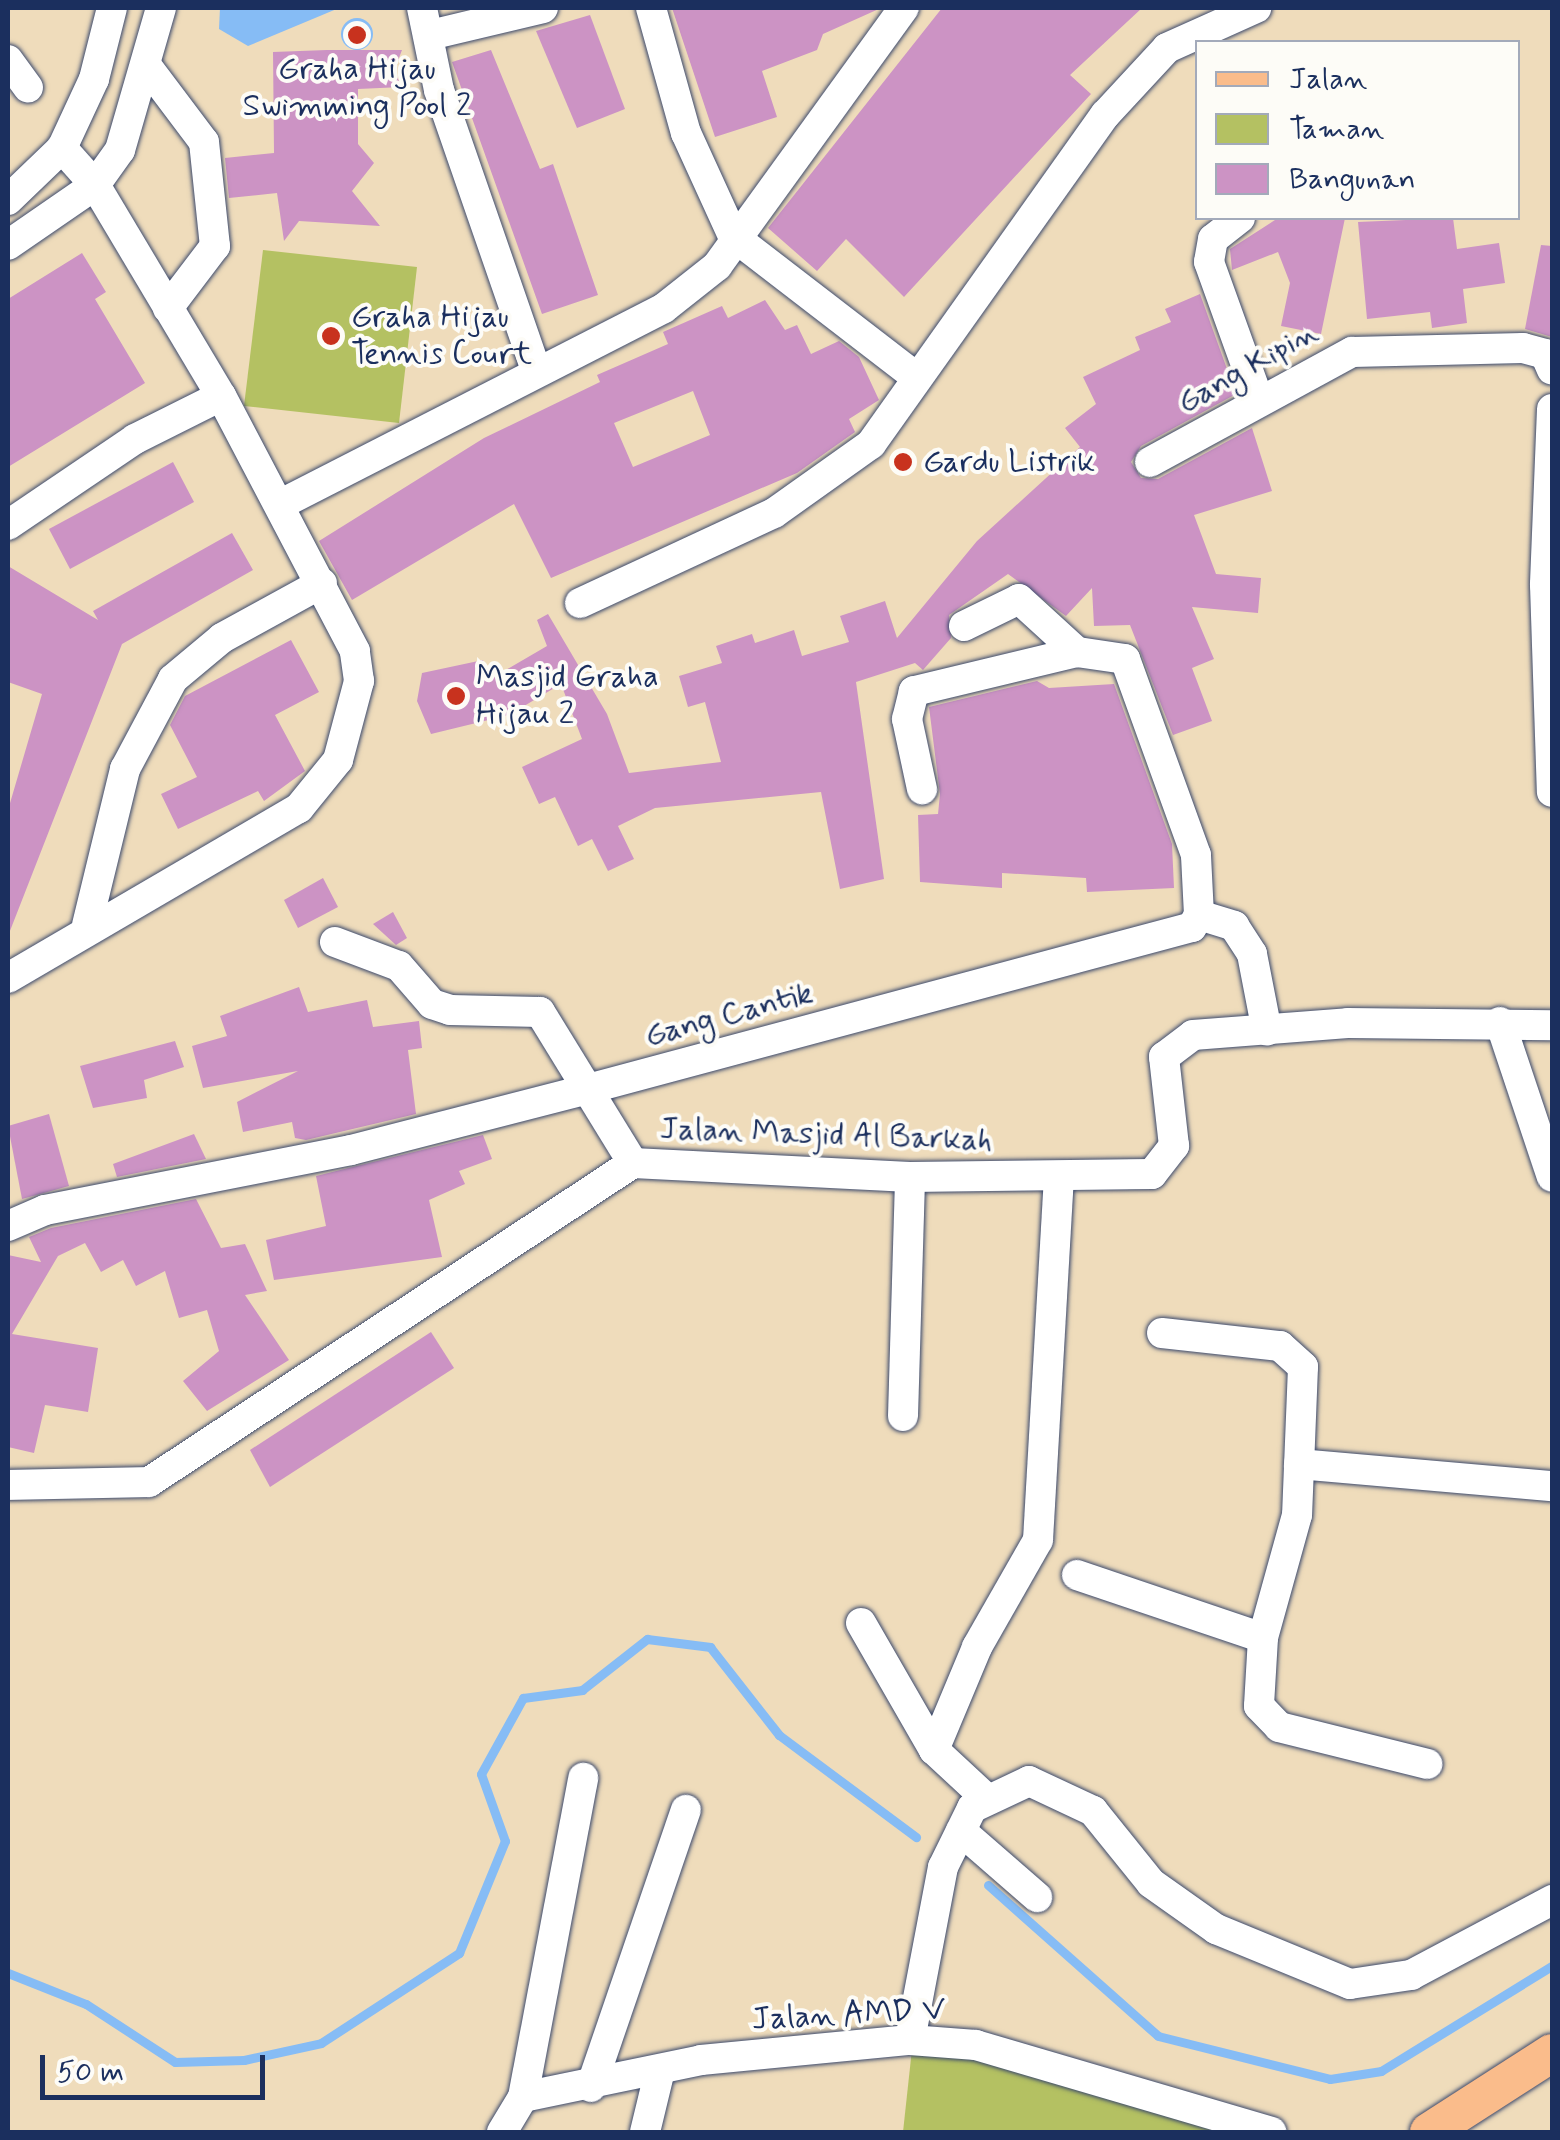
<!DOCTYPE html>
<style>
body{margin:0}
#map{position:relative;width:1560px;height:2140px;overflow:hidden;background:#efdcbb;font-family:Mynerve,sans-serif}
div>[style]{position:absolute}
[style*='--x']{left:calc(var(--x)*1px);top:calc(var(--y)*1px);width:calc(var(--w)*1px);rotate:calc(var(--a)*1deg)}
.green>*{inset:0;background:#b4c162}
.water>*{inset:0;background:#86bcf5}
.round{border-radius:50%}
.stream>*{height:9px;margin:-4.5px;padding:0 4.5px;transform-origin:4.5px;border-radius:4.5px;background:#86bcf5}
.building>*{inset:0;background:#cc93c4}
.roads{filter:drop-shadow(0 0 2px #3b496c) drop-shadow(0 0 2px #3b496c)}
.minor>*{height:30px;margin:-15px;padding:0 15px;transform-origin:15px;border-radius:15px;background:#fff}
.major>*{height:38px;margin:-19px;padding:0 19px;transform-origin:19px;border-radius:19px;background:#fabc8b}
.dots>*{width:28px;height:28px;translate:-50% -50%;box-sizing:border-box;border:5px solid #fdfcf7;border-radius:50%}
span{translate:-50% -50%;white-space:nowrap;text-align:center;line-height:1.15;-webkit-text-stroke:8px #fdfcf7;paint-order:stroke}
.poi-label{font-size:32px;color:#1b2f5e}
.left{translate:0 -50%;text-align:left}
.street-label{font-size:32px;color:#1b2f5e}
.frame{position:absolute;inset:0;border:10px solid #1b2f5e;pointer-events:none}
.legend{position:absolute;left:1195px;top:40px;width:325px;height:180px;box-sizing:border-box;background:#fdfcf7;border:2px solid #a3aaba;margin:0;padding:12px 18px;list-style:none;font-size:30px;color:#1b2f5e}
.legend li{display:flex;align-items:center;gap:20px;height:50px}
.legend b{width:50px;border:2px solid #a3aaba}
.scale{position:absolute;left:40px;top:2055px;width:225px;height:45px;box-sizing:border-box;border:5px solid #1b2f5e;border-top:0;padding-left:12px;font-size:30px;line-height:35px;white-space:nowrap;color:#1b2f5e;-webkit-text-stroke:8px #fdfcf7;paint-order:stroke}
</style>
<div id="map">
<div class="green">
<div style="clip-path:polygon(263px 250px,417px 267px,399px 423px,244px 406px)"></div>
<div style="clip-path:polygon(912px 2049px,1036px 2069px,1220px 2132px,903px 2132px)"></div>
</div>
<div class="water">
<div style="clip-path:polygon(220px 8px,339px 8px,248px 46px,219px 29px)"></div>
<div class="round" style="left:341px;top:18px;width:32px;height:32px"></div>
</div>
<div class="stream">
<div style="--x:988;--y:1885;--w:227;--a:41.6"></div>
<div style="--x:1158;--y:2036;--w:177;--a:14"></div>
<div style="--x:1330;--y:2079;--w:52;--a:-8.9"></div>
<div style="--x:1381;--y:2071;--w:201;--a:-31.6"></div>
<div style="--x:8;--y:1973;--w:84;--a:21.7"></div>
<div style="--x:86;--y:2004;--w:106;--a:33.1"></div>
<div style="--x:175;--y:2062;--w:69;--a:-1.7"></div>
<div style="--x:244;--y:2060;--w:79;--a:-12.4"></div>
<div style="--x:321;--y:2043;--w:165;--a:-33.1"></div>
<div style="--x:459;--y:1953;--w:121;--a:-67.7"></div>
<div style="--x:505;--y:1841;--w:71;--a:-109.7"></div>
<div style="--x:481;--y:1774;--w:87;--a:-61.1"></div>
<div style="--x:523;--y:1698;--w:60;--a:-7.7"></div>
<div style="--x:582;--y:1690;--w:83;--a:-38.1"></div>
<div style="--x:647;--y:1639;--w:64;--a:7.2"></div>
<div style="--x:710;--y:1647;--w:112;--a:51.9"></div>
<div style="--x:779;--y:1735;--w:171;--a:36.7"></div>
</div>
<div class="building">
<div style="clip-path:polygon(672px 8px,881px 8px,823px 34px,817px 50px,762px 71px,777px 117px,715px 137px)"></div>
<div style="clip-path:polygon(942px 8px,1142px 8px,1070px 75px,1091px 94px,904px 297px,846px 239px,817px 271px,768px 228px)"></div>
<div style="clip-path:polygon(590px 15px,625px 109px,577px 128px,536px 31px)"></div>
<div style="clip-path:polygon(327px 50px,402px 50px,394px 71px,402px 87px,358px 89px,358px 144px,374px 163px,352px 191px,380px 226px,299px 221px,284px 241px,277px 193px,229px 198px,225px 158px,274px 153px,273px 52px)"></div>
<div style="clip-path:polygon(491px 50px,540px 169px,553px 164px,598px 295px,542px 314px,452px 62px)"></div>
<div style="clip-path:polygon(1278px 218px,1345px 218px,1321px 334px,1281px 326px,1290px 283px,1278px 252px,1232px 270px,1230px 249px)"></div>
<div style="clip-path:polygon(1453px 218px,1457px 249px,1499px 243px,1505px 283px,1463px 289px,1467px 323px,1432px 328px,1430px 312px,1367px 319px,1358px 222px)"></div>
<div style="clip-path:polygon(1541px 245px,1552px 246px,1552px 337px,1525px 329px)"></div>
<div style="clip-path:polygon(82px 253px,106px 292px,95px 299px,145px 383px,8px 467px,8px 299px)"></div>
<div style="clip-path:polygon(1200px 294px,1236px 394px,1141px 446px,1131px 462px,1141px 478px,1158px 479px,1252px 428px,1272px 491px,1194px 515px,1216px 574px,1261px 578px,1258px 613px,1192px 607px,1214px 659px,1192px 668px,1212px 721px,1173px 735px,1130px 625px,1094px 626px,1092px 588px,1066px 616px,1008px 574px,949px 615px,951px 638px,923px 670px,915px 663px,856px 682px,884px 879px,840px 889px,821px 792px,655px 808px,618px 826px,634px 859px,608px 871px,592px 839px,578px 846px,555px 797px,539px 804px,522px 767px,582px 739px,561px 684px,509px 715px,431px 734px,417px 701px,422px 673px,483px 660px,487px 681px,547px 646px,537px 620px,548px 614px,607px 714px,629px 773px,721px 762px,705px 702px,688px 707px,679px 676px,722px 663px,716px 646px,752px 634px,755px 643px,794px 630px,802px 656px,849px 642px,840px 616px,885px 601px,897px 638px,977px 541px,1080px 447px,1065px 428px,1096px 404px,1083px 377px,1140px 350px,1135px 337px,1171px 322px,1165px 309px)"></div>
<div style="clip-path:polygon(evenodd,765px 300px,785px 330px,797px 325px,811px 354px,839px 341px,859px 357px,879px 400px,849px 419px,855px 432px,797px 473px,551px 578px,514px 504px,352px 600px,319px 541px,484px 438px,600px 382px,597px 375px,668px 344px,663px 332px,722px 306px,728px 318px,765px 300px,693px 391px,710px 435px,633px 467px,614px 423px,693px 391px)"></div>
<div style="clip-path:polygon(173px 462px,194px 502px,70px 569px,49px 529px)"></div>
<div style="clip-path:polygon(232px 533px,253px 570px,122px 644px,8px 936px,8px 810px,42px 694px,8px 682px,8px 566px,98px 620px,93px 611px)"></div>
<div style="clip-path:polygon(291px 640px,319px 692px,275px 715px,305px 771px,264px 801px,258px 791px,178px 829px,161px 794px,197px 777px,170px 725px,185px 696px)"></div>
<div style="clip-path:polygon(1037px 681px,1049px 688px,1114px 684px,1172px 844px,1174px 888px,1087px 892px,1086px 878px,1002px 873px,1002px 888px,920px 882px,918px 815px,938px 814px,940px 794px,929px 707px)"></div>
<div style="clip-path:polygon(323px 878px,338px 907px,298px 928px,284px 900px)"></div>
<div style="clip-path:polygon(393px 912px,407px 938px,396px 945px,373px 924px)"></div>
<div style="clip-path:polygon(299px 987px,308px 1012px,367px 1000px,373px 1027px,419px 1021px,422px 1048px,408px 1050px,416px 1114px,306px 1140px,295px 1138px,292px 1122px,243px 1132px,237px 1102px,298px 1071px,203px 1088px,192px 1046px,227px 1036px,220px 1016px)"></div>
<div style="clip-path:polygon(175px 1041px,184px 1067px,144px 1080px,147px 1098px,93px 1108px,80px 1066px)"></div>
<div style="clip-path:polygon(49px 1114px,69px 1186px,22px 1199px,8px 1126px)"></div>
<div style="clip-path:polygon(194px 1134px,206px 1159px,117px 1177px,113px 1164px)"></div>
<div style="clip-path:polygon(483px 1135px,492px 1159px,459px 1171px,465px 1184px,429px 1200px,442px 1257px,274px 1280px,266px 1240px,326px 1226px,316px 1176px)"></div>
<div style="clip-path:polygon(196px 1199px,221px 1248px,245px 1244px,267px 1291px,245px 1295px,289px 1360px,207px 1411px,183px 1381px,219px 1351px,207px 1310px,179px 1318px,165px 1271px,136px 1286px,123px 1260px,101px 1272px,85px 1243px,58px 1256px,12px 1334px,98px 1348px,88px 1412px,45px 1405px,34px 1453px,8px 1447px,8px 1255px,41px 1262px,29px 1237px,51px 1228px)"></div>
<div style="clip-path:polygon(431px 1332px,454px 1368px,270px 1487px,250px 1450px)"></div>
</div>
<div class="roads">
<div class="minor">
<div style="--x:422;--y:8;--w:84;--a:78.3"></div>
<div style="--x:439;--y:90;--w:293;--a:70.9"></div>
<div style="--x:651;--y:8;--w:130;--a:74.4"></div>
<div style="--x:686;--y:133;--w:113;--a:65.5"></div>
<div style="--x:733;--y:236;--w:231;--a:37.6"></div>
<div style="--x:430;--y:35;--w:116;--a:-13.4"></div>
<div style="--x:8;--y:60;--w:34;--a:54"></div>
<div style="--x:149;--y:69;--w:91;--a:53"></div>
<div style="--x:204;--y:142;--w:105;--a:84"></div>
<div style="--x:215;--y:246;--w:78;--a:127.2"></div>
<div style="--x:8;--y:200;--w:75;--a:-43.9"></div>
<div style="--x:62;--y:148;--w:76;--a:-65.1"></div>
<div style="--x:94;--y:79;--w:73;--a:-75.8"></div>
<div style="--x:1240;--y:218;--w:34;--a:142"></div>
<div style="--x:1213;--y:239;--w:23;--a:100"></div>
<div style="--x:1209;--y:262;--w:148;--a:70.2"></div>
<div style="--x:8;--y:245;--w:106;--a:-34.6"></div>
<div style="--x:95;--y:185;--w:43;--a:-54.5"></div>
<div style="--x:120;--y:150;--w:148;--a:-73.9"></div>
<div style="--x:1552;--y:409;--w:176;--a:92.3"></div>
<div style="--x:1545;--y:585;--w:207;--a:88.1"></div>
<div style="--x:1150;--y:462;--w:230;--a:-28.6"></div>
<div style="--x:1352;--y:352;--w:171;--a:-1.3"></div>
<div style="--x:1523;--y:348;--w:23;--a:15"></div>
<div style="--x:1545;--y:354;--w:17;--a:66"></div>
<div style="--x:281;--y:504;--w:430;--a:-27.1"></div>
<div style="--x:664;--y:308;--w:68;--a:-38.4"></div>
<div style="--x:717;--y:266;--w:319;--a:-54.1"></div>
<div style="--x:8;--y:525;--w:153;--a:-34.1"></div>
<div style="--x:135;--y:439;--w:96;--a:-26.6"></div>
<div style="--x:580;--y:603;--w:214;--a:-24.9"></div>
<div style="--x:774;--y:513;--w:119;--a:-35.4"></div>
<div style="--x:871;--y:444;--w:404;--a:-54.6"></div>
<div style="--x:1105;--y:115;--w:91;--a:-47.2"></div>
<div style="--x:1167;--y:48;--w:98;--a:-24.2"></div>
<div style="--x:964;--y:626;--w:61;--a:-26.1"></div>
<div style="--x:1019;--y:599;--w:79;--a:42.4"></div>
<div style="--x:1199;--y:915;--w:37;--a:17"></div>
<div style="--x:1234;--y:926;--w:33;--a:57"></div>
<div style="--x:1252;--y:954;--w:78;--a:79"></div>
<div style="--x:87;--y:925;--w:161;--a:-76.3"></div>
<div style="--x:125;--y:769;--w:102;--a:-61.9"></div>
<div style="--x:173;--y:679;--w:64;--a:-39.9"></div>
<div style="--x:222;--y:638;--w:114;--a:-28.8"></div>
<div style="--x:335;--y:942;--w:68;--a:20.6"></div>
<div style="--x:399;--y:966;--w:50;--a:49"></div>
<div style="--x:432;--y:1004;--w:19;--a:18"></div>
<div style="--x:450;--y:1010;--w:90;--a:1.3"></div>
<div style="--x:540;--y:1012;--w:177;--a:58.4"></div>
<div style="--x:8;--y:978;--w:337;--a:-30.3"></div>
<div style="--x:299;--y:808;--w:62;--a:-50.9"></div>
<div style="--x:338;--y:760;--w:82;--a:-75.1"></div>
<div style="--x:359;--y:681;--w:30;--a:-98"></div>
<div style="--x:355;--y:651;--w:288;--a:-117.7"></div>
<div style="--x:221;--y:396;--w:246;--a:-120.8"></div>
<div style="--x:95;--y:185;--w:50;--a:-131.7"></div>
<div style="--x:1500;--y:1022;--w:163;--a:71.5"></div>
<div style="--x:8;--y:1226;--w:40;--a:-23.4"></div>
<div style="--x:45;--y:1210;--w:312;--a:-11.1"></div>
<div style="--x:351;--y:1150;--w:245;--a:-14.4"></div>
<div style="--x:588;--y:1089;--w:625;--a:-15.01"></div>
<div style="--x:1192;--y:927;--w:14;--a:-60"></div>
<div style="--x:1199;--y:915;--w:60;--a:-92.9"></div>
<div style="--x:1196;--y:855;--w:208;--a:-109.9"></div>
<div style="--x:1125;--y:659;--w:49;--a:-171.7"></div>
<div style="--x:1077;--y:652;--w:168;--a:166.5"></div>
<div style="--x:914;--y:691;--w:29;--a:104"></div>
<div style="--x:907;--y:719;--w:72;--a:77.9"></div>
<div style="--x:1162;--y:1333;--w:119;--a:6.3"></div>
<div style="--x:1280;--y:1346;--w:31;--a:42"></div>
<div style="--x:1303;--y:1367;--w:148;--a:92.3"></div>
<div style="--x:1297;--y:1515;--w:128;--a:105.5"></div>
<div style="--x:1263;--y:1638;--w:68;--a:93.4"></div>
<div style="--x:1259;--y:1706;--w:29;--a:46"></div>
<div style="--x:1279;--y:1727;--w:153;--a:14"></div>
<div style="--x:903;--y:1416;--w:239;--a:-88.3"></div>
<div style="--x:1299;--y:1464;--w:254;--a:5"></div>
<div style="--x:8;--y:1485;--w:141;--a:-1.2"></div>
<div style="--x:149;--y:1482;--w:580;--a:-33.39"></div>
<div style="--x:633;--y:1163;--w:277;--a:2.9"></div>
<div style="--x:910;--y:1177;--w:242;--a:-0.7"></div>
<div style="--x:1152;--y:1174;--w:36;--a:-52"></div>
<div style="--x:1174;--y:1146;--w:90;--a:-96.4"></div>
<div style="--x:1164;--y:1057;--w:36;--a:-37"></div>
<div style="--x:1193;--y:1035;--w:155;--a:-4.4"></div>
<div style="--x:1348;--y:1023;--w:204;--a:0.6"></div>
<div style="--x:1077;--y:1575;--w:196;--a:18.7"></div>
<div style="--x:861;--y:1623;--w:146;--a:60.1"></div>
<div style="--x:987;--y:1799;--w:72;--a:-137.2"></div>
<div style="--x:934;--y:1750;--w:112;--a:-67.3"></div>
<div style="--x:977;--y:1647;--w:123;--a:-60.3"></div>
<div style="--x:1038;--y:1540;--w:364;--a:-86.7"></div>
<div style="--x:961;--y:1831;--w:101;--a:41"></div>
<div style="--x:910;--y:2040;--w:176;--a:-79.2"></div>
<div style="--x:943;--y:1867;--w:66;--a:-63.8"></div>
<div style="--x:972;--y:1808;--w:63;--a:-25.3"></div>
<div style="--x:1029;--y:1781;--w:71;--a:25.1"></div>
<div style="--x:1093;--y:1811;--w:92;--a:51.1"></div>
<div style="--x:1151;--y:1883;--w:80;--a:35.3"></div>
<div style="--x:1216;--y:1929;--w:145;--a:22.3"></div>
<div style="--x:1350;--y:1984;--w:62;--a:-8.4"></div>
<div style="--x:1411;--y:1975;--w:160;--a:-28"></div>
<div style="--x:591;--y:2087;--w:293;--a:-71.1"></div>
<div style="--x:523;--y:2097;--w:182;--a:-11.7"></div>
<div style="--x:701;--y:2060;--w:210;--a:-5.5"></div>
<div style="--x:910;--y:2040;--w:66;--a:4.3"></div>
<div style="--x:976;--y:2045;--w:308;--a:16.4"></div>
<div style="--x:502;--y:2132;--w:41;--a:-59"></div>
<div style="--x:523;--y:2097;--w:325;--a:-79.3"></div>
<div style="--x:645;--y:2132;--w:64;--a:-76.4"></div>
</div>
<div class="major">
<div style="--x:1429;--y:2132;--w:146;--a:-32.7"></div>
</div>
</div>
<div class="dots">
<div style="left:357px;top:35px;background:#c8321e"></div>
<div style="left:331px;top:336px;background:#c8321e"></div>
<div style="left:903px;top:462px;background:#c8321e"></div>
<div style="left:456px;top:696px;background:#c8321e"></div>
</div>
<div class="poi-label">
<span style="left:357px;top:88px">Graha Hijau<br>Swimming Pool 2</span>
<span class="left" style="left:351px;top:336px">Graha Hijau<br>Tennis Court</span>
<span class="left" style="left:923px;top:462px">Gardu Listrik</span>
<span class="left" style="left:476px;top:696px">Masjid Graha<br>Hijau 2</span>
</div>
<div class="street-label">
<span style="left:1248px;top:368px;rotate:-29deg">Gang Kipin</span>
<span style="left:729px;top:1015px;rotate:-15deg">Gang Cantik</span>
<span style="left:826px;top:1135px;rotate:2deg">Jalan Masjid Al Barkah</span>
<span style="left:849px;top:2015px;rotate:-3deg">Jalan AMD V</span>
</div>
<div class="frame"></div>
<ul class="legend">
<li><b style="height:12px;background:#fabc8b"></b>Jalan</li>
<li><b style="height:28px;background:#b4c162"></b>Taman</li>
<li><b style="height:28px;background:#cc93c4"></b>Bangunan</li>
</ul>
<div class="scale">50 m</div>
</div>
